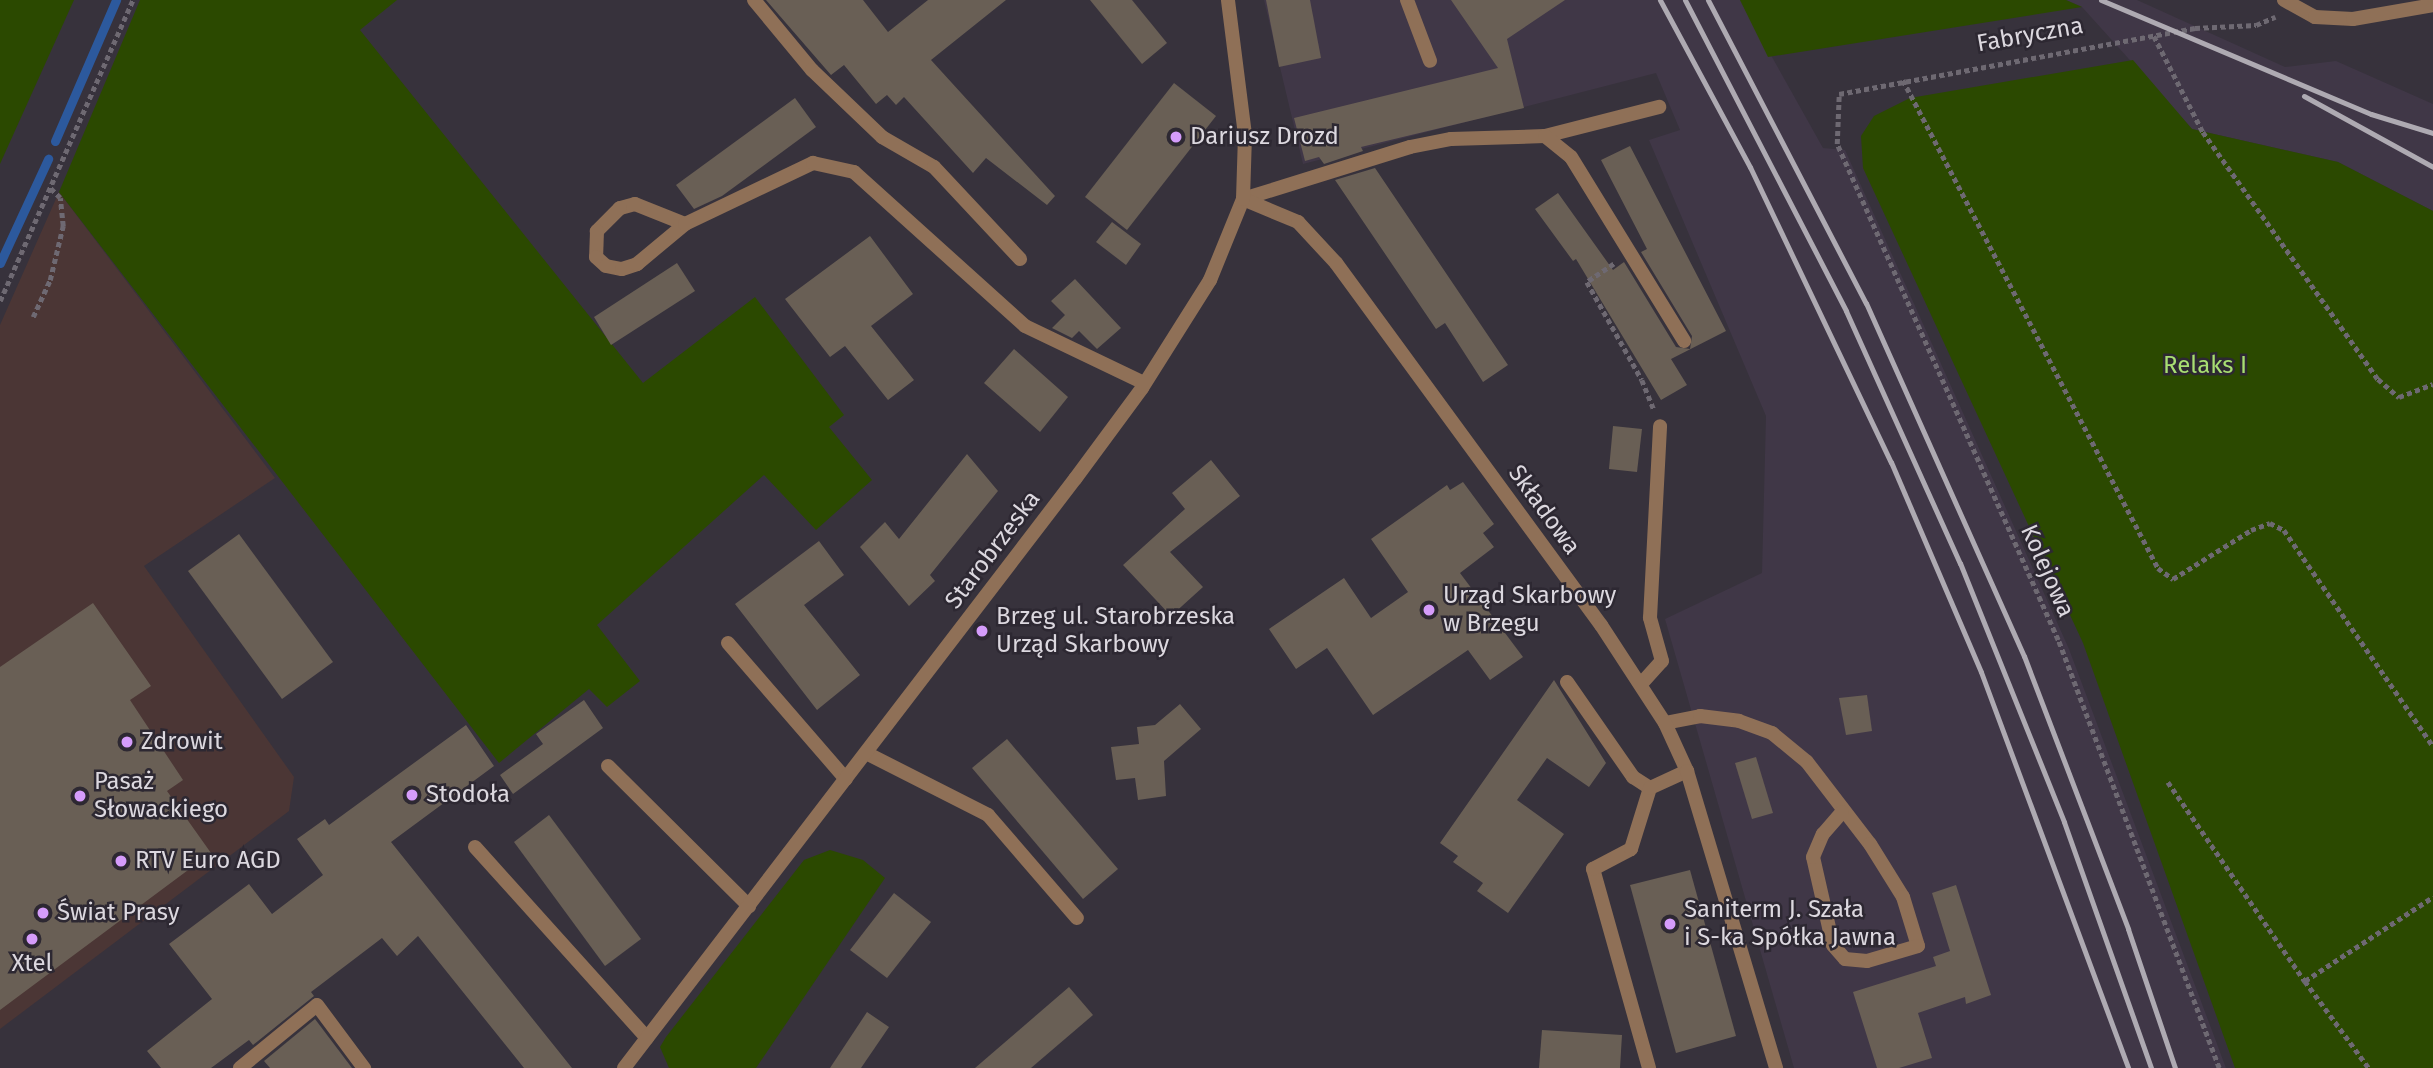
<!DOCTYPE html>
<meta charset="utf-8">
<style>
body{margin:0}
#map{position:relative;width:2433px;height:1068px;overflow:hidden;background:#37323c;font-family:"Fira Sans",sans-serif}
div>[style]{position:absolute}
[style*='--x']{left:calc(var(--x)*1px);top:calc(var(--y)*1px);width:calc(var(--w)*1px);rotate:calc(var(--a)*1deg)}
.commercial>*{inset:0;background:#4b3635}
.built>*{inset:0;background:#403747}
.green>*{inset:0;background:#2b4900}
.stream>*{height:9px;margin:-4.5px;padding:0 4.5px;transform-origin:4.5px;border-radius:4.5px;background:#2c599d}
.building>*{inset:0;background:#695f55}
.path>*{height:4.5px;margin-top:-2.25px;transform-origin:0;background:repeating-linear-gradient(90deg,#6e6972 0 5px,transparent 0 8.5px)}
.service>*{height:14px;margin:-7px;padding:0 7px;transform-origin:7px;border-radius:7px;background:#8f7057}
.minor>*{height:14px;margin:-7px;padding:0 7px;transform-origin:7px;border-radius:7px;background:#8f7057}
.tertiary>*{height:14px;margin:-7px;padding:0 7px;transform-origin:7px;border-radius:7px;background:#8f7057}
.rail>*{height:5px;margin:-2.5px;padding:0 2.5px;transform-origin:2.5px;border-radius:2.5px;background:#aeaab2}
.dots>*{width:19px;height:19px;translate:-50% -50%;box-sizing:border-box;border:4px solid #2d2832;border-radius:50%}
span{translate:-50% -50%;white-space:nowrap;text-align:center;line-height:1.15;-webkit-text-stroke:5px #2d2832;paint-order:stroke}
.street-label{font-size:24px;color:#dcd8df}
.poi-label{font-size:24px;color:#dcd8df}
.left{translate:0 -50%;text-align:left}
.park-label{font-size:24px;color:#a8de72}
</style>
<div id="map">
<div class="commercial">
<div style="clip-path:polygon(59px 192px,275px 478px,144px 566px,294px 777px,289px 811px,0 1029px,0 325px)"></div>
</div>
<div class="built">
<div style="clip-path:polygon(1264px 0,1740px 0,1823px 148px,1845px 150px,2069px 649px,2226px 1068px,1794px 1068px,1665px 619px,1762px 573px,1766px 416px,1649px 140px,1680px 130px,1656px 73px,1303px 164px)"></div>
<div style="clip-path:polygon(2066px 0,2137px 0,2285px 67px,2336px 61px,2433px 104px,2433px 211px,2338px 162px,2192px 129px,2082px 7px)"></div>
</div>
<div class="green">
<div style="clip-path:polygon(0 0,74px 0,0 164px)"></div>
<div style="clip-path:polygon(140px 0,397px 0,360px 30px,643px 383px,755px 297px,844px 415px,829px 427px,872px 480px,816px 530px,764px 475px,597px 625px,640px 681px,607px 707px,589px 689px,499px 763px,59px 192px)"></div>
<div style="clip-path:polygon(1740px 0,2066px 0,2082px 7px,1768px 57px)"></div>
<div style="clip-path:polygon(2133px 60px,2192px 129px,2338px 162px,2433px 211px,2433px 1068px,2235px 1068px,2083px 643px,1863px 168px,1861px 136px,1874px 116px,1910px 98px)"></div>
<div style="clip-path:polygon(830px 850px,863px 860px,885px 878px,756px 1068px,669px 1068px,660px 1047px,666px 1037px,804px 860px)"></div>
</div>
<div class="stream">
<div style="--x:55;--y:141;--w:154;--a:-66.6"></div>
<div style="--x:0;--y:263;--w:115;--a:-65.2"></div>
</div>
<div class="building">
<div style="clip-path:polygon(766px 0,863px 0,888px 32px,928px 0,1006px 0,931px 60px,1055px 196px,1047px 205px,986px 158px,973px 173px,904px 97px,896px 105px,887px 95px,876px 104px,844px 65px,831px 75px)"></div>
<div style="clip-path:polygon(1090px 0,1132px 0,1167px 43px,1142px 64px)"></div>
<div style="clip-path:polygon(1266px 0,1310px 0,1321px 58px,1279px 67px)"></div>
<div style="clip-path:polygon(1451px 0,1565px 0,1507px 39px,1524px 108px,1361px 147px,1363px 151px,1324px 164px,1319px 157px,1305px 161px,1294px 118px,1498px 68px)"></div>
<div style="clip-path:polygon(1174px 83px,1216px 116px,1127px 230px,1085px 197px)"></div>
<div style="clip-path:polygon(795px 98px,816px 127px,722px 196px,694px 209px,676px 185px)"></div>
<div style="clip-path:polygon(1630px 146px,1726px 331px,1671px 359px,1687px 385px,1661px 400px,1576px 259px,1573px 261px,1535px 209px,1558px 193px,1613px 270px,1624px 262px,1676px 347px,1690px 349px,1692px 336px,1641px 252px,1647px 249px,1601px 160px)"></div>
<div style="clip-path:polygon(1375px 168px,1508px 365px,1483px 382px,1445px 323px,1436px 329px,1335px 180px)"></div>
<div style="clip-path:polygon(1112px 222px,1141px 244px,1126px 265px,1096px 242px)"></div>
<div style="clip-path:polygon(870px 236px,913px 294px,871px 326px,914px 380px,888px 400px,845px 346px,830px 357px,785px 299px)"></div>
<div style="clip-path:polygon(677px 263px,695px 291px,611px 345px,594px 317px)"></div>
<div style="clip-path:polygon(1075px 279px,1121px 328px,1097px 349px,1079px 331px,1072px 338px,1052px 328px,1065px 315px,1051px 301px)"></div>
<div style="clip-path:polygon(1014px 349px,1068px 397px,1040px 432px,984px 383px)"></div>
<div style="clip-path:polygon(1613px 426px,1642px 429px,1637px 472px,1609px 469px)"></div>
<div style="clip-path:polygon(967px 454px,998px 491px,930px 575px,935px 581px,909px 606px,860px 547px,885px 522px,899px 539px)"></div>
<div style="clip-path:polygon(1211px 460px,1240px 496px,1170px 552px,1203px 587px,1171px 616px,1123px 565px,1185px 509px,1172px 493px)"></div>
<div style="clip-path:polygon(1463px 482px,1494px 524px,1483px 533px,1494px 547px,1460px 573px,1523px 657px,1490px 680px,1468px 650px,1373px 715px,1327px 648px,1296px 669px,1269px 629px,1344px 578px,1371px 618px,1408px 592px,1371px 539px,1447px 485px,1450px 490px)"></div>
<div style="clip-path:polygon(239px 534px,333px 662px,282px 699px,188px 571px)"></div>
<div style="clip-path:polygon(819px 541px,844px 575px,804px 605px,860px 675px,817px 710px,735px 604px)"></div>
<div style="clip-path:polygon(93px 603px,151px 686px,130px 700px,183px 780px,167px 791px,211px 853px,0 1010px,0 667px)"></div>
<div style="clip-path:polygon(1554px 680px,1606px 763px,1589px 787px,1547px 758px,1517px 800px,1564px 834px,1508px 913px,1477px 891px,1483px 883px,1453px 862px,1458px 856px,1440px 843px)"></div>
<div style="clip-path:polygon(1867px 695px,1872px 731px,1846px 735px,1839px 698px)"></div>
<div style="clip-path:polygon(584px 700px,603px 728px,513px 794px,500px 775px,543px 744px,536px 734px)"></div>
<div style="clip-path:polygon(1180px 704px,1201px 729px,1164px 761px,1166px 796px,1138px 800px,1135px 778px,1116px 780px,1111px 747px,1139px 744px,1137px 727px,1155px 725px)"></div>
<div style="clip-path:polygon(466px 725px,494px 766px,391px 842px,572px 1068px,524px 1068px,418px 936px,397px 956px,382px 938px,311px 992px,314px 996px,253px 1045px,249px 1040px,211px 1068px,161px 1068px,147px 1051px,212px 999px,169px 944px,249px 884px,272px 914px,323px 875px,297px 839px,325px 819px,329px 825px)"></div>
<div style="clip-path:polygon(1007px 739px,1118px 869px,1083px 899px,972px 768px)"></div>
<div style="clip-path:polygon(1756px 757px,1773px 813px,1752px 819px,1735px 763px)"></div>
<div style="clip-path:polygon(549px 815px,641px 939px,605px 966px,514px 842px)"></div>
<div style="clip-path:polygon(1690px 870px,1736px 1036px,1676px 1053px,1630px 885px)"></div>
<div style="clip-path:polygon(1956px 885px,1991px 995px,1966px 1004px,1965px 997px,1918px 1013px,1932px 1058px,1899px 1068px,1877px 1068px,1853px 992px,1936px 966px,1933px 957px,1950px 951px,1932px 893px)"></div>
<div style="clip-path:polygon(894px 893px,931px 922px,887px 978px,850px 950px)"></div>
<div style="clip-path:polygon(1069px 987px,1093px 1015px,1031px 1068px,975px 1068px)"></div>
<div style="clip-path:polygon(867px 1012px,889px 1027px,861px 1068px,830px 1068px)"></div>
<div style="clip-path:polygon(315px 1019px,352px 1068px,270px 1068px,264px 1061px)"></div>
<div style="clip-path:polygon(1542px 1030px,1622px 1035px,1620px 1068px,1539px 1068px)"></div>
</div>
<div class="path">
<div style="--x:2154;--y:36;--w:108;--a:63"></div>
<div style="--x:2203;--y:132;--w:303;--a:54.7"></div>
<div style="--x:2378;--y:379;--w:28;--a:41"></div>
<div style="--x:2399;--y:397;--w:36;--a:-21"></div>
<div style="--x:1903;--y:80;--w:551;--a:62.41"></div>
<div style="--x:2158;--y:568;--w:19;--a:36"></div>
<div style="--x:2173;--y:579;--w:92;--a:-32.1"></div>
<div style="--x:2251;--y:530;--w:20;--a:-20"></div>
<div style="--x:2270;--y:523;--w:16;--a:27"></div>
<div style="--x:2284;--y:530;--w:262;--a:55.4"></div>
<div style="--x:1614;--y:264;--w:32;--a:146"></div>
<div style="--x:1587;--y:282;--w:112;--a:60.7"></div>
<div style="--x:1642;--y:380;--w:31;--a:68"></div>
<div style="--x:0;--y:301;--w:329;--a:-66.2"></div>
<div style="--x:33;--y:317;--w:41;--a:-65.3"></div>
<div style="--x:50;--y:280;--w:56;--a:-76.5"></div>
<div style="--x:63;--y:226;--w:28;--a:-96"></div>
<div style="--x:60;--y:198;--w:14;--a:-135"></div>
<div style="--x:2168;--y:782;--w:242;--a:55.5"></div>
<div style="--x:2305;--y:981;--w:153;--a:-33.3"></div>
<div style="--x:2305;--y:981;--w:108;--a:53.7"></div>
<div style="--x:2219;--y:1068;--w:457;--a:-110.6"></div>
<div style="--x:2058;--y:640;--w:543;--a:-114.02"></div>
<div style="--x:1837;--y:144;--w:50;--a:-87.7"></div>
<div style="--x:1839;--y:94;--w:362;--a:-10.5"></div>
<div style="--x:2195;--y:28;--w:61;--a:-2.8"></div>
<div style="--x:2256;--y:25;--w:21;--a:-23"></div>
</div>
<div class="service">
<div style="--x:754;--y:0;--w:91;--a:50.4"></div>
<div style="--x:812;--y:70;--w:97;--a:43.7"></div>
<div style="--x:882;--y:137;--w:60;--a:30"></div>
<div style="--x:934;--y:167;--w:126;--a:46.9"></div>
<div style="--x:1407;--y:0;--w:65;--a:69.3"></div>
<div style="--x:1545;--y:136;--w:118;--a:-14.3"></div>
<div style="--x:1243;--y:199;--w:175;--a:-17.3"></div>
<div style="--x:1410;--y:147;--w:42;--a:-11"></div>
<div style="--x:1451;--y:139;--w:94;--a:-1.8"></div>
<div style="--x:1545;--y:136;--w:33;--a:39"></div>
<div style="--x:1571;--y:157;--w:216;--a:58.4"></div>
<div style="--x:685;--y:224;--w:54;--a:-158.2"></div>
<div style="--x:635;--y:204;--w:16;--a:165"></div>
<div style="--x:620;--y:208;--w:33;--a:135"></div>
<div style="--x:597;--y:231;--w:26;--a:92"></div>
<div style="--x:596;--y:257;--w:13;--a:42"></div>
<div style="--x:606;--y:266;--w:16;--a:11"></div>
<div style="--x:622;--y:269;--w:16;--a:-18"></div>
<div style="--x:637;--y:264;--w:62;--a:-39.8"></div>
<div style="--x:685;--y:224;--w:142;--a:-25.5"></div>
<div style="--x:813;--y:163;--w:42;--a:12.4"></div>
<div style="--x:854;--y:172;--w:230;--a:42"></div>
<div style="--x:1025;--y:326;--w:132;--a:25.6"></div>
<div style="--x:728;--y:643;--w:180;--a:49.1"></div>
<div style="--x:1567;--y:682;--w:116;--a:55.2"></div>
<div style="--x:1633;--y:777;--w:20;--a:33"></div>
<div style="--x:1641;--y:684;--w:31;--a:-48"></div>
<div style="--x:1662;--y:661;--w:45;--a:-105.6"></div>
<div style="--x:1650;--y:618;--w:192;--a:-87"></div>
<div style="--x:1665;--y:723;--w:36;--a:-11"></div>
<div style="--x:1700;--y:716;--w:39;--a:7"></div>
<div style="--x:1739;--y:721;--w:35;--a:20"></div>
<div style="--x:1772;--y:733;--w:45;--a:39.6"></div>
<div style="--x:1807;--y:762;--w:103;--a:52.5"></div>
<div style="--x:1870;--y:844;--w:62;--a:58.1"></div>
<div style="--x:1903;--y:897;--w:51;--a:73"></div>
<div style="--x:1918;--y:946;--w:53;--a:163.6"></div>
<div style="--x:1867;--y:961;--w:22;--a:-175"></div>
<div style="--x:1845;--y:959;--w:18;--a:-131"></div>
<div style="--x:1833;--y:945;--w:90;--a:-102.8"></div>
<div style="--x:1813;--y:857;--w:25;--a:-67"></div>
<div style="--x:1823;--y:834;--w:29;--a:-49"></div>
<div style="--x:866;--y:753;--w:137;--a:26.9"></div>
<div style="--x:988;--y:815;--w:136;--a:49.2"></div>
<div style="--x:608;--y:766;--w:199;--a:44.8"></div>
<div style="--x:475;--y:847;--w:257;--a:48"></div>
<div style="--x:240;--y:1068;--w:99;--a:-39.3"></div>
<div style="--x:317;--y:1005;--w:79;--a:53.3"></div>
<div style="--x:1649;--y:1068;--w:207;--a:-105.7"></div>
<div style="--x:1593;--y:869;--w:43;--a:-27.8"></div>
<div style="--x:1631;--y:849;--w:64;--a:-72.7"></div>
<div style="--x:1650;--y:788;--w:41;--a:-24.7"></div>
</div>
<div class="minor">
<div style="--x:2284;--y:0;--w:35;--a:29"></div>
<div style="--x:2315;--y:17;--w:38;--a:3"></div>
<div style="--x:2353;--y:19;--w:81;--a:-9.9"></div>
<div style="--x:1243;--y:199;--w:60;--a:22.7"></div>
<div style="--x:1298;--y:222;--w:56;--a:47.2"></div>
<div style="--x:1336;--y:263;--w:449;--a:53.8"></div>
<div style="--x:1601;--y:625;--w:117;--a:56.9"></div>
<div style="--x:1665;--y:723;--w:53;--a:65.4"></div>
<div style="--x:1687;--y:771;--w:310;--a:73.3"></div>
</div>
<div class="tertiary">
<div style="--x:624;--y:1068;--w:742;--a:-52.56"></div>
<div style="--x:1075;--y:479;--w:113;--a:-53.6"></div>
<div style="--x:1142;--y:388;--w:128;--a:-57.8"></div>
<div style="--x:1210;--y:280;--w:87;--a:-67.8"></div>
<div style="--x:1243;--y:199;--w:64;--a:-88.2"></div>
<div style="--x:1245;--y:135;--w:136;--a:-97.2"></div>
</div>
<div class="rail">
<div style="--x:1660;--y:0;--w:190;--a:61.7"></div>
<div style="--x:1750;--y:167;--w:327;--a:64.5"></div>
<div style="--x:1891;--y:462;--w:228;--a:66.8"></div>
<div style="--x:1981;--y:672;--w:422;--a:69.6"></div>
<div style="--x:1685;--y:0;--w:350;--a:62.6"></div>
<div style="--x:1846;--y:311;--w:277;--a:65.7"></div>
<div style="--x:1960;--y:563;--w:279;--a:68.1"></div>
<div style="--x:2064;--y:822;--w:261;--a:70.5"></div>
<div style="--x:1708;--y:0;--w:342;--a:62.5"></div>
<div style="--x:1866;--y:303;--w:387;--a:65.9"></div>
<div style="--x:2024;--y:656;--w:292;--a:69.1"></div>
<div style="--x:2128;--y:929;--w:147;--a:71.3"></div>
<div style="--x:2101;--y:0;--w:293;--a:22.9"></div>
<div style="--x:2371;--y:114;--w:65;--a:17"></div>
<div style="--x:2304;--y:96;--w:147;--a:28.8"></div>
</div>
<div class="dots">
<div style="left:1176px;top:137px;background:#d59cfb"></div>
<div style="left:1429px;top:610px;background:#d59cfb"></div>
<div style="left:982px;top:631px;background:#d59cfb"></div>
<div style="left:127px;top:742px;background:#d59cfb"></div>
<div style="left:412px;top:795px;background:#d59cfb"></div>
<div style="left:80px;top:796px;background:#d59cfb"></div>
<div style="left:121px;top:861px;background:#d59cfb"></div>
<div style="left:43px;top:913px;background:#d59cfb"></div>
<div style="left:1670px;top:924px;background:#d59cfb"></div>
<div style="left:32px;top:939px;background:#d59cfb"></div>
</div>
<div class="street-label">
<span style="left:2030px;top:35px;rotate:-10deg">Fabryczna</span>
<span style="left:1544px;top:510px;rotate:54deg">Składowa</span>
<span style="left:993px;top:550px;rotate:-53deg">Starobrzeska</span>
<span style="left:2047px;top:571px;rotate:66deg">Kolejowa</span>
</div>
<div class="poi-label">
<span class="left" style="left:1190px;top:137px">Dariusz Drozd</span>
<span class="left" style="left:1443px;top:610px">Urząd Skarbowy<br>w Brzegu</span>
<span class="left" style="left:996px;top:631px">Brzeg ul. Starobrzeska<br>Urząd Skarbowy</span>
<span class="left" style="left:141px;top:742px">Zdrowit</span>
<span class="left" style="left:94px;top:796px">Pasaż<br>Słowackiego</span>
<span class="left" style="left:426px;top:795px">Stodoła</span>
<span class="left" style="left:135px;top:861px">RTV Euro AGD</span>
<span class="left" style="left:1684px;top:924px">Saniterm J. Szała<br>i S-ka Spółka Jawna</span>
<span class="left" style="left:57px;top:913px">Świat Prasy</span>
<span style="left:32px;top:964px">Xtel</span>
</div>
<div class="park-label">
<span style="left:2205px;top:366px">Relaks I</span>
</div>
</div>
